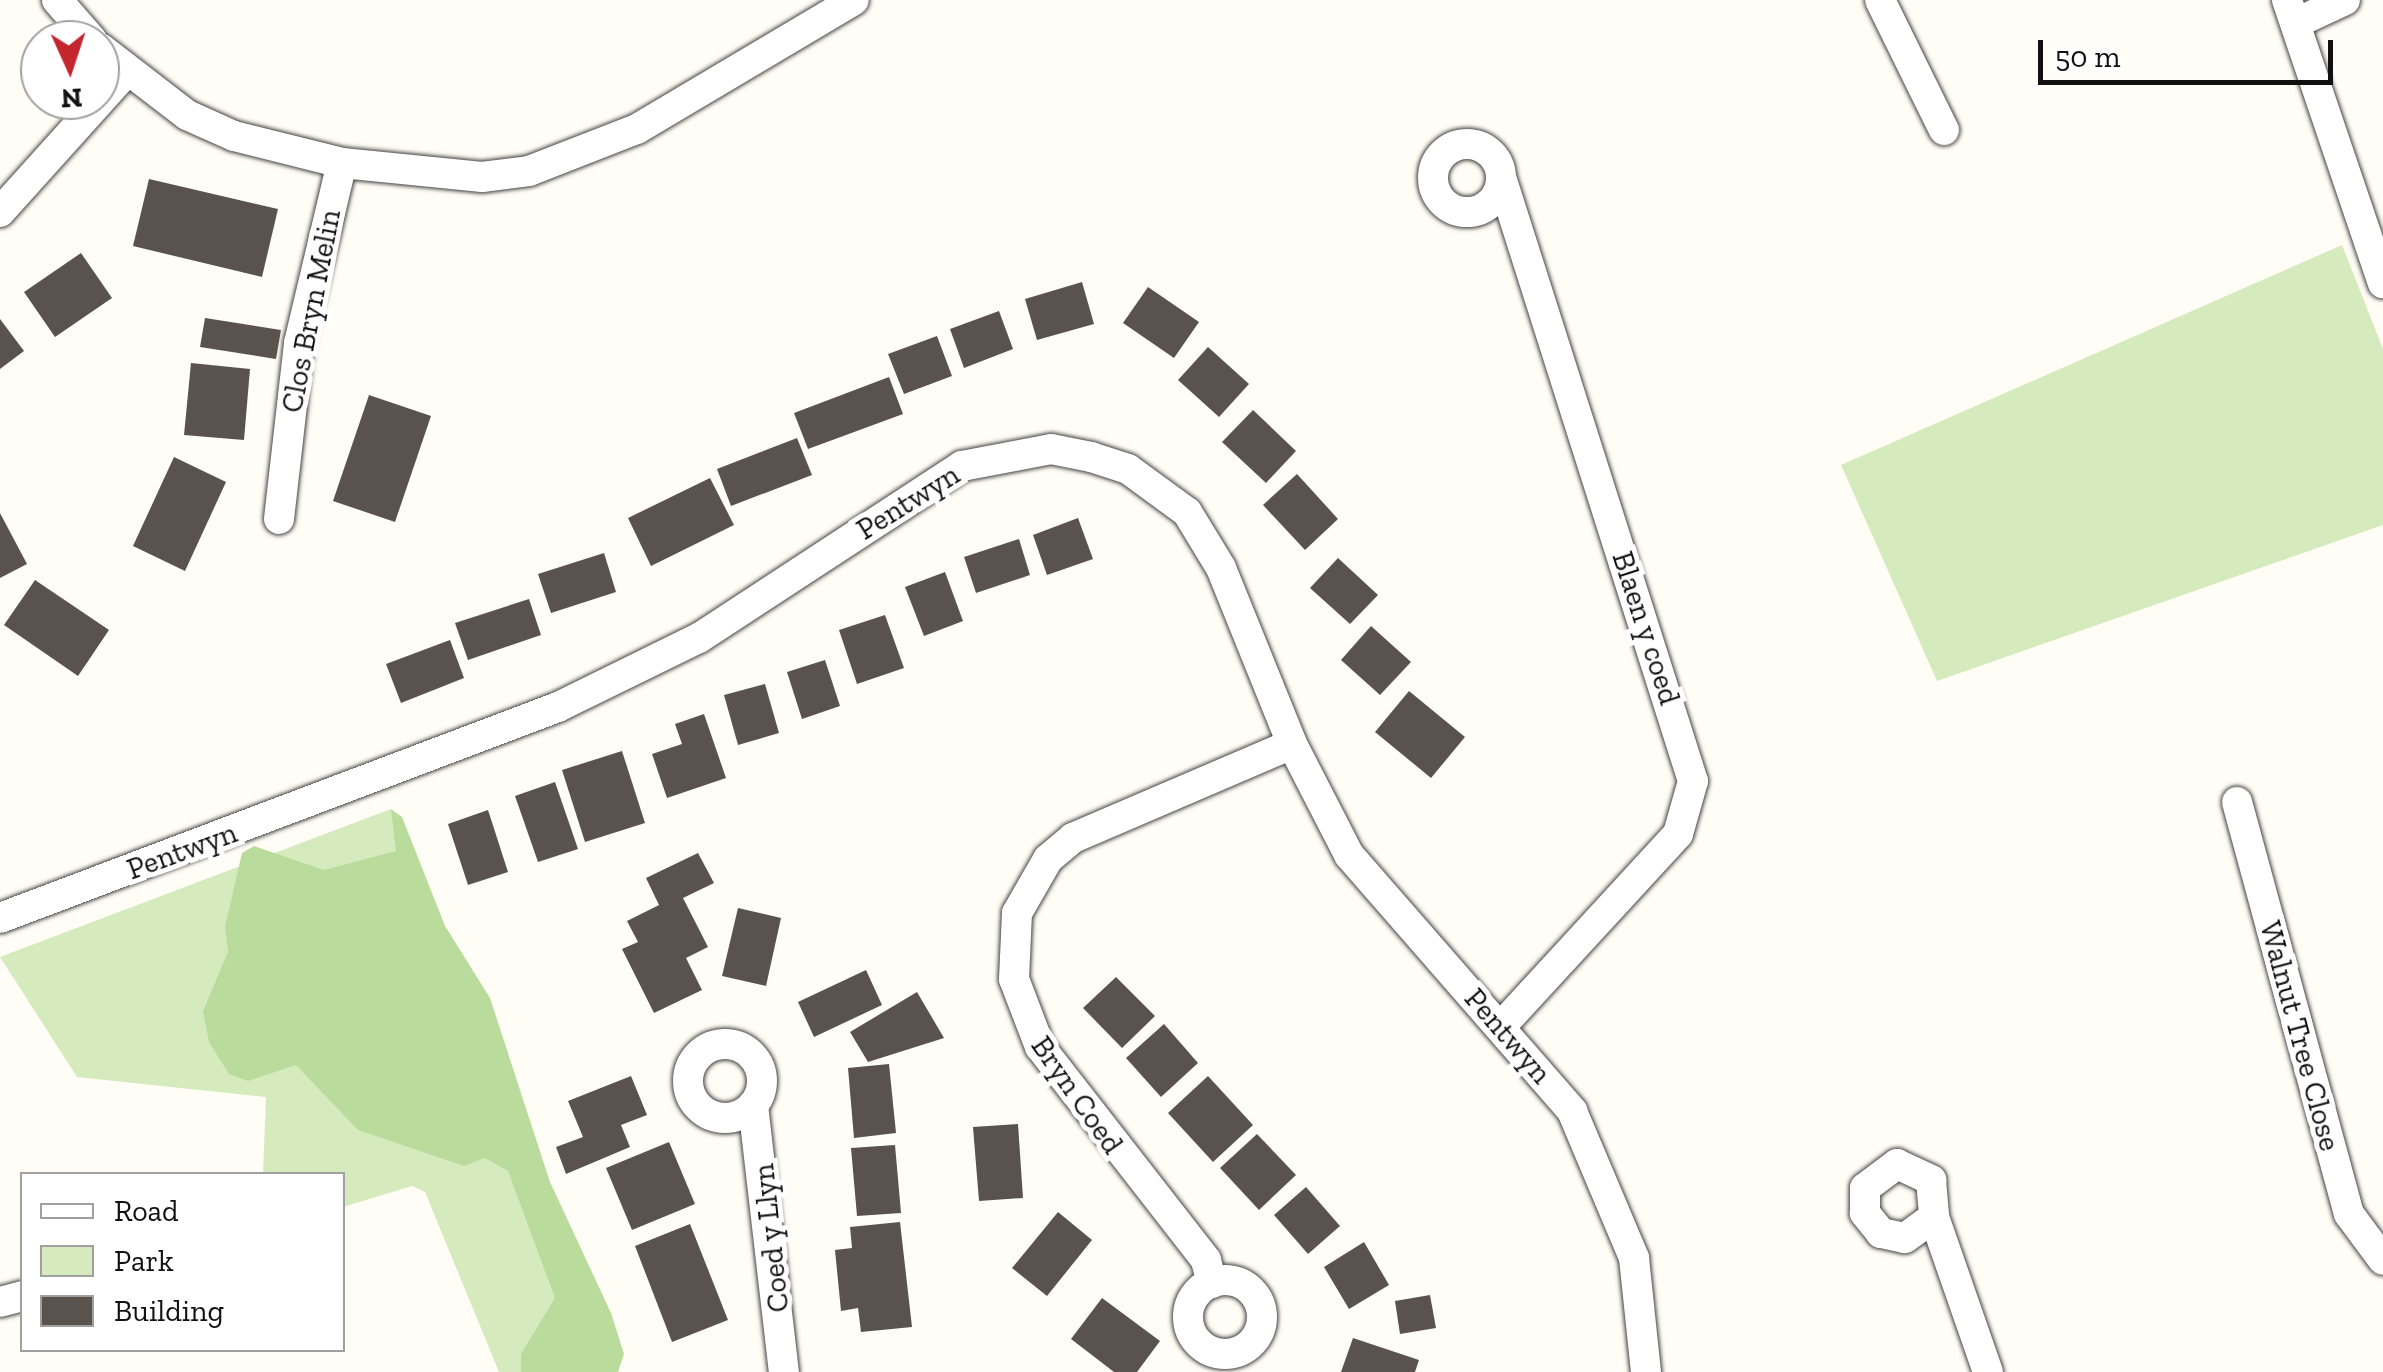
<!DOCTYPE html>
<style>
body{margin:0}
#map{position:relative;width:2383px;height:1372px;overflow:hidden;background:#fffdf5;font-family:"Zilla Slab",serif}
div>[style]{position:absolute}
[style*='--x']{left:calc(var(--x)*1px);top:calc(var(--y)*1px);width:calc(var(--w)*1px);rotate:calc(var(--a)*1deg)}
.green>*{inset:0;background:#d5ebbd}
.forest>*{inset:0;background:#b9dc9c}
.building>*{inset:0;background:#5a524d}
.roads{filter:drop-shadow(0 0 2px #444) drop-shadow(0 0 2px #444)}
.street>*{height:30px;margin:-15px;padding:0 15px;transform-origin:15px;border-radius:15px;background:#fff}
.street>.ring{margin:-15px;padding:0;box-sizing:content-box;background:none;border:30px solid #fff;border-radius:50%}
span{translate:-50% -50%;white-space:nowrap;text-align:center;line-height:1.15;-webkit-text-stroke:10px #fff;paint-order:stroke}
.street-label{font-size:30px;color:#111}
.legend{position:absolute;left:20px;top:1172px;width:325px;height:180px;box-sizing:border-box;background:#fff;border:2px solid #a0a0a0;margin:0;padding:12px 18px;list-style:none;font-size:30px;color:#111}
.legend li{display:flex;align-items:center;gap:20px;height:50px}
.legend b{width:50px;border:2px solid #a0a0a0}
.north{position:absolute;left:20px;top:20px;width:100px;height:100px;box-sizing:border-box;background:#fff;border:2px solid #a0a0a0;border-radius:50%;rotate:177deg;font-size:28px;font-weight:700;line-height:40px;text-align:center;color:#111}
.north::after{content:'';display:block;margin:auto;width:35px;height:45px;background:#c4262e;clip-path:polygon(50% 0,100% 100%,50% 72%,0 100%)}
.scale{position:absolute;left:2038px;top:40px;width:295px;height:45px;box-sizing:border-box;border:5px solid #111;border-top:0;padding-left:12px;font-size:30px;line-height:35px;white-space:nowrap;color:#111;-webkit-text-stroke:8px #fff;paint-order:stroke}
</style>
<div id="map">
<div class="green">
<div style="clip-path:polygon(2342px 245px,2383px 349px,2383px 525px,1937px 681px,1841px 465px)"></div>
<div style="clip-path:polygon(391px 809px,511px 1115px,586px 1372px,499px 1372px,425px 1192px,412px 1186px,343px 1207px,342px 1174px,263px 1174px,266px 1097px,77px 1077px,0 957px)"></div>
</div>
<div class="forest">
<div style="clip-path:polygon(391px 809px,402px 817px,445px 926px,490px 998px,550px 1182px,611px 1313px,624px 1354px,618px 1372px,521px 1372px,521px 1354px,555px 1298px,508px 1171px,485px 1158px,464px 1166px,358px 1130px,296px 1065px,248px 1081px,229px 1074px,209px 1042px,203px 1011px,228px 952px,225px 927px,242px 853px,254px 846px,324px 870px,396px 851px)"></div>
</div>
<div class="building">
<div style="clip-path:polygon(149px 179px,278px 209px,262px 277px,133px 246px)"></div>
<div style="clip-path:polygon(81px 253px,112px 298px,55px 337px,24px 292px)"></div>
<div style="clip-path:polygon(1082px 282px,1094px 324px,1037px 340px,1025px 299px)"></div>
<div style="clip-path:polygon(1148px 287px,1199px 322px,1174px 358px,1123px 323px)"></div>
<div style="clip-path:polygon(999px 311px,1013px 349px,964px 368px,950px 329px)"></div>
<div style="clip-path:polygon(205px 318px,281px 330px,276px 359px,200px 347px)"></div>
<div style="clip-path:polygon(0 319px,24px 351px,0 369px)"></div>
<div style="clip-path:polygon(937px 336px,952px 376px,904px 394px,888px 354px)"></div>
<div style="clip-path:polygon(1208px 347px,1249px 384px,1219px 417px,1178px 380px)"></div>
<div style="clip-path:polygon(191px 363px,250px 369px,244px 440px,184px 435px)"></div>
<div style="clip-path:polygon(889px 377px,903px 414px,808px 449px,794px 413px)"></div>
<div style="clip-path:polygon(369px 395px,431px 416px,395px 522px,333px 501px)"></div>
<div style="clip-path:polygon(1253px 410px,1296px 451px,1266px 483px,1222px 442px)"></div>
<div style="clip-path:polygon(797px 438px,812px 475px,731px 506px,717px 469px)"></div>
<div style="clip-path:polygon(174px 457px,226px 482px,185px 571px,133px 546px)"></div>
<div style="clip-path:polygon(1297px 474px,1338px 519px,1305px 550px,1263px 505px)"></div>
<div style="clip-path:polygon(710px 478px,734px 525px,651px 566px,628px 518px)"></div>
<div style="clip-path:polygon(0 513px,27px 564px,0 578px)"></div>
<div style="clip-path:polygon(1078px 518px,1093px 559px,1047px 575px,1033px 535px)"></div>
<div style="clip-path:polygon(1019px 539px,1030px 575px,976px 593px,964px 557px)"></div>
<div style="clip-path:polygon(604px 553px,616px 592px,551px 613px,538px 574px)"></div>
<div style="clip-path:polygon(1338px 558px,1378px 595px,1350px 624px,1310px 588px)"></div>
<div style="clip-path:polygon(945px 572px,963px 621px,924px 636px,905px 587px)"></div>
<div style="clip-path:polygon(35px 580px,109px 630px,78px 676px,4px 625px)"></div>
<div style="clip-path:polygon(529px 599px,541px 635px,468px 660px,455px 623px)"></div>
<div style="clip-path:polygon(885px 615px,904px 668px,857px 684px,839px 630px)"></div>
<div style="clip-path:polygon(1371px 626px,1411px 662px,1380px 695px,1341px 660px)"></div>
<div style="clip-path:polygon(450px 640px,464px 678px,401px 703px,386px 664px)"></div>
<div style="clip-path:polygon(825px 660px,840px 706px,802px 719px,787px 672px)"></div>
<div style="clip-path:polygon(765px 684px,779px 733px,738px 745px,724px 695px)"></div>
<div style="clip-path:polygon(1409px 691px,1465px 737px,1431px 778px,1375px 732px)"></div>
<div style="clip-path:polygon(704px 714px,726px 778px,667px 798px,652px 754px,682px 744px,675px 724px)"></div>
<div style="clip-path:polygon(622px 751px,645px 823px,585px 842px,562px 770px)"></div>
<div style="clip-path:polygon(555px 782px,578px 849px,538px 862px,515px 796px)"></div>
<div style="clip-path:polygon(488px 810px,508px 872px,468px 885px,448px 824px)"></div>
<div style="clip-path:polygon(698px 853px,714px 883px,683px 898px,708px 947px,686px 958px,702px 990px,654px 1013px,622px 949px,638px 942px,627px 921px,659px 905px,646px 878px)"></div>
<div style="clip-path:polygon(738px 908px,781px 918px,766px 986px,722px 976px)"></div>
<div style="clip-path:polygon(866px 970px,882px 1005px,814px 1037px,798px 1002px)"></div>
<div style="clip-path:polygon(1116px 977px,1155px 1016px,1122px 1048px,1083px 1008px)"></div>
<div style="clip-path:polygon(917px 992px,944px 1038px,868px 1062px,850px 1032px)"></div>
<div style="clip-path:polygon(1164px 1024px,1198px 1063px,1161px 1097px,1126px 1058px)"></div>
<div style="clip-path:polygon(889px 1064px,896px 1133px,854px 1138px,848px 1068px)"></div>
<div style="clip-path:polygon(631px 1076px,647px 1115px,621px 1125px,630px 1147px,566px 1174px,556px 1147px,583px 1137px,568px 1101px)"></div>
<div style="clip-path:polygon(1208px 1076px,1253px 1125px,1213px 1162px,1168px 1113px)"></div>
<div style="clip-path:polygon(1018px 1124px,1023px 1198px,979px 1201px,973px 1127px)"></div>
<div style="clip-path:polygon(1257px 1134px,1296px 1175px,1259px 1210px,1220px 1168px)"></div>
<div style="clip-path:polygon(669px 1142px,695px 1204px,632px 1230px,606px 1168px)"></div>
<div style="clip-path:polygon(895px 1145px,901px 1213px,857px 1216px,851px 1148px)"></div>
<div style="clip-path:polygon(1306px 1187px,1340px 1226px,1308px 1254px,1274px 1215px)"></div>
<div style="clip-path:polygon(1058px 1212px,1092px 1240px,1047px 1296px,1012px 1268px)"></div>
<div style="clip-path:polygon(900px 1222px,912px 1327px,861px 1332px,858px 1308px,841px 1311px,835px 1250px,852px 1248px,850px 1227px)"></div>
<div style="clip-path:polygon(690px 1224px,728px 1320px,672px 1342px,635px 1246px)"></div>
<div style="clip-path:polygon(1364px 1242px,1389px 1285px,1349px 1309px,1324px 1267px)"></div>
<div style="clip-path:polygon(1430px 1295px,1436px 1328px,1400px 1334px,1395px 1301px)"></div>
<div style="clip-path:polygon(1102px 1298px,1160px 1341px,1137px 1372px,1114px 1372px,1071px 1339px)"></div>
<div style="clip-path:polygon(1353px 1338px,1419px 1360px,1415px 1372px,1341px 1372px)"></div>
</div>
<div class="roads">
<div class="street">
<div style="--x:57;--y:0;--w:53;--a:48.8"></div>
<div style="--x:1880;--y:0;--w:145;--a:63.8"></div>
<div style="--x:2287;--y:0;--w:299;--a:71.3"></div>
<div style="--x:2296;--y:23;--w:54;--a:-25.1"></div>
<div style="--x:100;--y:48;--w:110;--a:37.6"></div>
<div style="--x:187;--y:115;--w:51;--a:24.1"></div>
<div style="--x:234;--y:136;--w:111;--a:14"></div>
<div style="--x:342;--y:163;--w:141;--a:5.7"></div>
<div style="--x:482;--y:177;--w:47;--a:-7.3"></div>
<div style="--x:529;--y:171;--w:116;--a:-21.3"></div>
<div style="--x:637;--y:129;--w:252;--a:-30.7"></div>
<div class="ring" style="left:1433px;top:144px;width:38px;height:38px"></div>
<div style="--x:1501;--y:177;--w:634;--a:72.37"></div>
<div style="--x:1693;--y:781;--w:55;--a:105.8"></div>
<div style="--x:1678;--y:834;--w:258;--a:132.6"></div>
<div style="--x:0;--y:212;--w:190;--a:-48"></div>
<div style="--x:279;--y:519;--w:177;--a:-83.5"></div>
<div style="--x:299;--y:343;--w:185;--a:-76.6"></div>
<div style="--x:2237;--y:802;--w:427;--a:74.8"></div>
<div style="--x:2349;--y:1214;--w:57;--a:53.5"></div>
<div style="--x:0;--y:918;--w:597;--a:-20.71"></div>
<div style="--x:558;--y:707;--w:157;--a:-26.1"></div>
<div style="--x:699;--y:638;--w:314;--a:-33.2"></div>
<div style="--x:962;--y:466;--w:91;--a:-10.8"></div>
<div style="--x:1051;--y:449;--w:41;--a:11.3"></div>
<div style="--x:1091;--y:457;--w:39;--a:18"></div>
<div style="--x:1128;--y:469;--w:73;--a:36.1"></div>
<div style="--x:1187;--y:512;--w:66;--a:58.7"></div>
<div style="--x:1221;--y:568;--w:190;--a:68"></div>
<div style="--x:1292;--y:744;--w:125;--a:62.8"></div>
<div style="--x:1349;--y:855;--w:340;--a:48.9"></div>
<div style="--x:1572;--y:1111;--w:160;--a:67.1"></div>
<div style="--x:1634;--y:1258;--w:115;--a:84"></div>
<div class="ring" style="left:688px;top:1044px;width:44px;height:44px"></div>
<div style="--x:753;--y:1105;--w:269;--a:83.4"></div>
<div style="--x:1934;--y:1217;--w:36;--a:144"></div>
<div style="--x:1905;--y:1238;--w:25;--a:-168"></div>
<div style="--x:1881;--y:1233;--w:26;--a:-129"></div>
<div style="--x:1865;--y:1213;--w:25;--a:-90"></div>
<div style="--x:1865;--y:1188;--w:40;--a:-37"></div>
<div style="--x:1897;--y:1164;--w:38;--a:25"></div>
<div style="--x:1931;--y:1180;--w:37;--a:85"></div>
<div style="--x:1934;--y:1217;--w:164;--a:70.8"></div>
<div class="ring" style="left:1188px;top:1280px;width:44px;height:44px"></div>
<div style="--x:1212;--y:1283;--w:24;--a:-105"></div>
<div style="--x:1206;--y:1260;--w:270;--a:-127.9"></div>
<div style="--x:1040;--y:1047;--w:73;--a:-110.9"></div>
<div style="--x:1014;--y:979;--w:66;--a:-87.4"></div>
<div style="--x:1017;--y:913;--w:62;--a:-60.1"></div>
<div style="--x:1048;--y:859;--w:33;--a:-40"></div>
<div style="--x:1073;--y:838;--w:238;--a:-23.2"></div>
<div style="--x:0;--y:1302;--w:23;--a:-15"></div>
</div>
</div>
<div class="street-label">
<span style="left:311px;top:311px;rotate:-79deg">Clos Bryn Melin</span>
<span style="left:908px;top:502px;rotate:-32deg">Pentwyn</span>
<span style="left:1646px;top:628px;rotate:72deg">Blaen y coed</span>
<span style="left:182px;top:851px;rotate:-20deg">Pentwyn</span>
<span style="left:1508px;top:1036px;rotate:49deg">Pentwyn</span>
<span style="left:2300px;top:1036px;rotate:75deg">Walnut Tree Close</span>
<span style="left:1077px;top:1095px;rotate:55deg">Bryn Coed</span>
<span style="left:771px;top:1238px;rotate:-96deg">Coed y Llyn</span>
</div>
<ul class="legend">
<li><b style="height:12px;background:#fff"></b>Road</li>
<li><b style="height:28px;background:#d5ebbd"></b>Park</li>
<li><b style="height:28px;background:#5a524d"></b>Building</li>
</ul>
<div class="north">N</div>
<div class="scale">50 m</div>
</div>
